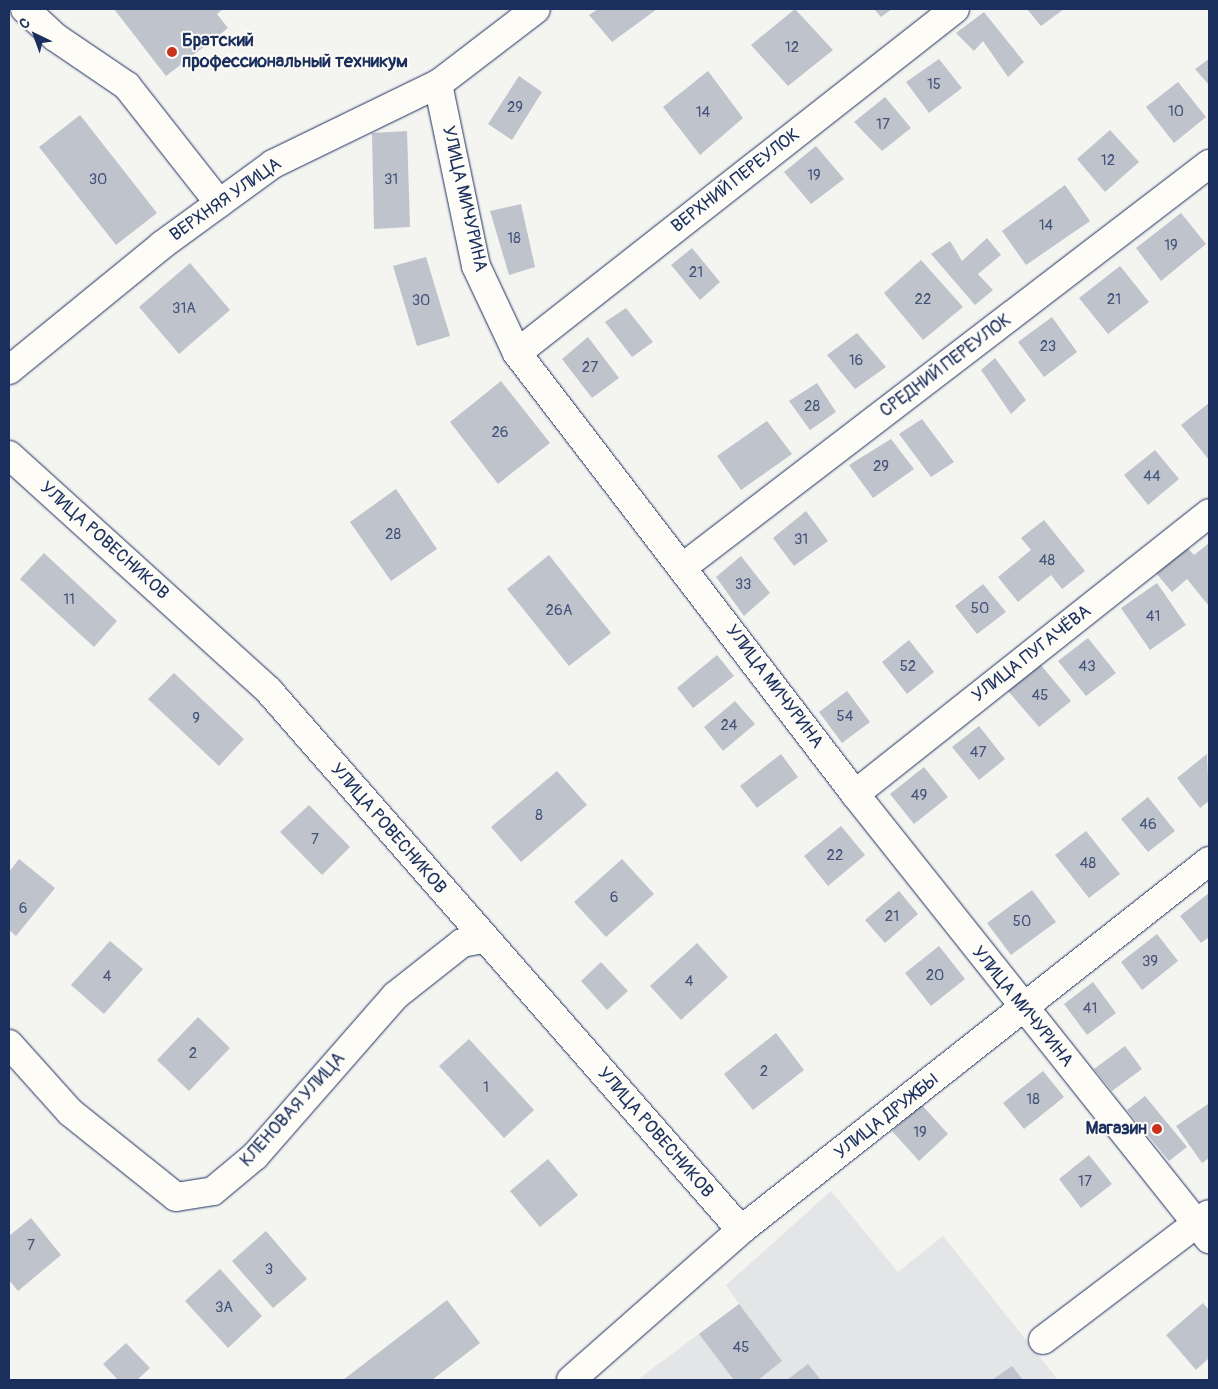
<!DOCTYPE html>
<meta charset="utf-8">
<style>
body{margin:0}
#map{position:relative;width:1218px;height:1389px;overflow:hidden;background:#f4f4f1;font-family:Pangolin,sans-serif}
div>[style]{position:absolute}
[style*='--x']{left:calc(var(--x)*1px);top:calc(var(--y)*1px);width:calc(var(--w)*1px);rotate:calc(var(--a)*1deg)}
.built>*{inset:0;background:#e4e5e6}
.building>*{inset:0;background:#bfc3cc}
.roads{filter:drop-shadow(0 0 1px #1b2f5e) drop-shadow(0 0 1px #1b2f5e)}
.minor>*{height:28px;margin:-14px;padding:0 14px;transform-origin:14px;border-radius:14px;background:#fdfcf7}
.dots>*{width:14px;height:14px;translate:-50% -50%;box-sizing:border-box;border:2px solid #fdfcf7;border-radius:50%}
span{translate:-50% -50%;white-space:nowrap;text-align:center;line-height:1.15;-webkit-text-stroke:4px #fdfcf7;paint-order:stroke}
.number-label{font-size:15px;color:#44547a}
.number-label span{-webkit-text-stroke-width:0}
.poi-label{font-size:18px;color:#1b2f5e;font-weight:700}
.left{translate:0 -50%;text-align:left}
.right{translate:-100% -50%;text-align:right}
.street-label{font-size:18px;color:#1b2f5e}
.frame{position:absolute;inset:0;border:10px solid #1b2f5e;pointer-events:none}
.north{position:absolute;left:10px;top:10px;width:50px;height:50px;-webkit-text-stroke:4px #fdfcf7;paint-order:stroke;rotate:318deg;font-size:14px;font-weight:700;line-height:20px;text-align:center;color:#1b2f5e}
.north::after{content:'';display:block;margin:auto;width:18px;height:22px;background:#1b2f5e;clip-path:polygon(50% 0,100% 100%,50% 72%,0 100%)}
</style>
<div id="map">
<div class="built">
<div style="clip-path:polygon(831px 1191px,898px 1272px,943px 1236px,1058px 1380px,637px 1380px,739px 1304px,726px 1285px)"></div>
</div>
<div class="building">
<div style="clip-path:polygon(114px 9px,223px 9px,217px 14px,228px 28px,166px 76px)"></div>
<div style="clip-path:polygon(598px 9px,657px 9px,612px 42px,589px 15px)"></div>
<div style="clip-path:polygon(795px 9px,833px 50px,788px 86px,751px 45px)"></div>
<div style="clip-path:polygon(874px 9px,892px 9px,881px 17px)"></div>
<div style="clip-path:polygon(1027px 9px,1064px 9px,1041px 26px)"></div>
<div style="clip-path:polygon(984px 12px,1024px 62px,1008px 77px,983px 41px,974px 51px,956px 33px)"></div>
<div style="clip-path:polygon(939px 59px,962px 88px,929px 113px,906px 82px)"></div>
<div style="clip-path:polygon(1209px 59px,1209px 85px,1195px 69px)"></div>
<div style="clip-path:polygon(708px 71px,743px 118px,700px 155px,663px 107px)"></div>
<div style="clip-path:polygon(519px 76px,542px 92px,512px 140px,488px 124px)"></div>
<div style="clip-path:polygon(1178px 82px,1206px 117px,1174px 143px,1146px 107px)"></div>
<div style="clip-path:polygon(885px 97px,911px 128px,882px 151px,854px 122px)"></div>
<div style="clip-path:polygon(80px 115px,157px 213px,116px 245px,39px 147px)"></div>
<div style="clip-path:polygon(1110px 130px,1139px 162px,1105px 192px,1077px 159px)"></div>
<div style="clip-path:polygon(407px 131px,410px 227px,374px 229px,372px 133px)"></div>
<div style="clip-path:polygon(816px 146px,844px 179px,811px 204px,784px 172px)"></div>
<div style="clip-path:polygon(1065px 185px,1090px 221px,1026px 265px,1002px 231px)"></div>
<div style="clip-path:polygon(521px 204px,535px 267px,509px 275px,490px 211px)"></div>
<div style="clip-path:polygon(1181px 213px,1206px 244px,1161px 281px,1136px 248px)"></div>
<div style="clip-path:polygon(987px 238px,1001px 255px,978px 274px,993px 290px,975px 305px,931px 254px,950px 241px,962px 261px)"></div>
<div style="clip-path:polygon(692px 248px,720px 282px,700px 300px,671px 265px)"></div>
<div style="clip-path:polygon(426px 257px,450px 336px,417px 346px,393px 266px)"></div>
<div style="clip-path:polygon(921px 260px,963px 307px,923px 340px,884px 293px)"></div>
<div style="clip-path:polygon(190px 263px,230px 310px,179px 354px,139px 307px)"></div>
<div style="clip-path:polygon(1120px 266px,1149px 302px,1108px 334px,1079px 298px)"></div>
<div style="clip-path:polygon(626px 308px,653px 342px,632px 357px,605px 322px)"></div>
<div style="clip-path:polygon(1052px 317px,1077px 352px,1044px 377px,1018px 342px)"></div>
<div style="clip-path:polygon(857px 333px,886px 367px,855px 389px,827px 355px)"></div>
<div style="clip-path:polygon(588px 337px,619px 378px,592px 398px,562px 359px)"></div>
<div style="clip-path:polygon(995px 358px,1026px 400px,1011px 414px,981px 370px)"></div>
<div style="clip-path:polygon(501px 381px,550px 443px,498px 484px,450px 422px)"></div>
<div style="clip-path:polygon(817px 383px,836px 412px,810px 430px,789px 401px)"></div>
<div style="clip-path:polygon(1209px 403px,1209px 460px,1181px 425px)"></div>
<div style="clip-path:polygon(922px 419px,954px 462px,931px 477px,899px 434px)"></div>
<div style="clip-path:polygon(767px 421px,792px 454px,741px 490px,717px 456px)"></div>
<div style="clip-path:polygon(891px 439px,914px 469px,873px 498px,849px 465px)"></div>
<div style="clip-path:polygon(1155px 450px,1179px 479px,1148px 505px,1124px 475px)"></div>
<div style="clip-path:polygon(396px 489px,437px 549px,391px 581px,350px 522px)"></div>
<div style="clip-path:polygon(806px 511px,828px 541px,794px 566px,773px 538px)"></div>
<div style="clip-path:polygon(1044px 520px,1085px 571px,1062px 589px,1051px 575px,1018px 602px,998px 577px,1031px 550px,1021px 538px)"></div>
<div style="clip-path:polygon(1209px 543px,1209px 606px,1187px 579px,1172px 592px,1156px 573px,1187px 547px,1194px 555px)"></div>
<div style="clip-path:polygon(44px 553px,117px 621px,94px 647px,20px 579px)"></div>
<div style="clip-path:polygon(549px 555px,611px 633px,569px 666px,507px 589px)"></div>
<div style="clip-path:polygon(741px 556px,770px 593px,744px 616px,716px 577px)"></div>
<div style="clip-path:polygon(1157px 583px,1186px 625px,1150px 650px,1121px 608px)"></div>
<div style="clip-path:polygon(983px 584px,1006px 612px,977px 634px,955px 606px)"></div>
<div style="clip-path:polygon(1088px 638px,1116px 673px,1086px 696px,1058px 661px)"></div>
<div style="clip-path:polygon(909px 640px,934px 672px,907px 694px,882px 662px)"></div>
<div style="clip-path:polygon(717px 655px,734px 676px,693px 708px,677px 688px)"></div>
<div style="clip-path:polygon(1040px 664px,1071px 701px,1039px 727px,1008px 691px)"></div>
<div style="clip-path:polygon(174px 673px,244px 739px,219px 766px,148px 699px)"></div>
<div style="clip-path:polygon(847px 691px,870px 722px,842px 743px,819px 712px)"></div>
<div style="clip-path:polygon(735px 701px,755px 724px,723px 751px,704px 727px)"></div>
<div style="clip-path:polygon(979px 726px,1005px 759px,979px 780px,952px 747px)"></div>
<div style="clip-path:polygon(781px 754px,798px 777px,757px 808px,740px 786px)"></div>
<div style="clip-path:polygon(1207px 754px,1209px 801px,1200px 808px,1177px 778px)"></div>
<div style="clip-path:polygon(924px 767px,948px 797px,914px 824px,890px 794px)"></div>
<div style="clip-path:polygon(557px 771px,587px 805px,521px 862px,491px 827px)"></div>
<div style="clip-path:polygon(1148px 797px,1175px 831px,1148px 852px,1121px 819px)"></div>
<div style="clip-path:polygon(309px 805px,350px 847px,322px 875px,280px 832px)"></div>
<div style="clip-path:polygon(841px 826px,865px 855px,828px 886px,804px 856px)"></div>
<div style="clip-path:polygon(1086px 831px,1120px 874px,1089px 898px,1055px 855px)"></div>
<div style="clip-path:polygon(19px 859px,55px 888px,16px 936px,9px 930px,9px 872px)"></div>
<div style="clip-path:polygon(622px 859px,654px 894px,606px 937px,574px 902px)"></div>
<div style="clip-path:polygon(1032px 890px,1056px 922px,1011px 955px,987px 923px)"></div>
<div style="clip-path:polygon(899px 891px,918px 914px,885px 943px,865px 920px)"></div>
<div style="clip-path:polygon(1209px 893px,1209px 937px,1201px 943px,1180px 916px)"></div>
<div style="clip-path:polygon(1157px 934px,1178px 961px,1142px 990px,1121px 962px)"></div>
<div style="clip-path:polygon(110px 941px,143px 969px,104px 1014px,71px 985px)"></div>
<div style="clip-path:polygon(697px 943px,728px 977px,681px 1020px,650px 986px)"></div>
<div style="clip-path:polygon(939px 946px,965px 979px,931px 1006px,905px 973px)"></div>
<div style="clip-path:polygon(601px 962px,628px 991px,607px 1010px,581px 981px)"></div>
<div style="clip-path:polygon(1093px 982px,1116px 1013px,1087px 1035px,1064px 1004px)"></div>
<div style="clip-path:polygon(198px 1017px,230px 1048px,189px 1091px,157px 1060px)"></div>
<div style="clip-path:polygon(776px 1033px,804px 1070px,753px 1110px,724px 1074px)"></div>
<div style="clip-path:polygon(469px 1039px,534px 1110px,504px 1138px,439px 1066px)"></div>
<div style="clip-path:polygon(1125px 1046px,1142px 1069px,1112px 1091px,1094px 1069px)"></div>
<div style="clip-path:polygon(1043px 1071px,1064px 1097px,1024px 1129px,1003px 1103px)"></div>
<div style="clip-path:polygon(1145px 1096px,1187px 1147px,1169px 1161px,1127px 1110px)"></div>
<div style="clip-path:polygon(921px 1104px,948px 1134px,919px 1161px,892px 1131px)"></div>
<div style="clip-path:polygon(1208px 1104px,1209px 1158px,1202px 1163px,1176px 1126px)"></div>
<div style="clip-path:polygon(1089px 1155px,1112px 1184px,1081px 1208px,1059px 1179px)"></div>
<div style="clip-path:polygon(548px 1159px,578px 1195px,540px 1227px,510px 1191px)"></div>
<div style="clip-path:polygon(31px 1218px,61px 1255px,18px 1291px,9px 1280px,9px 1236px)"></div>
<div style="clip-path:polygon(266px 1231px,307px 1279px,273px 1308px,232px 1261px)"></div>
<div style="clip-path:polygon(220px 1269px,262px 1316px,228px 1348px,185px 1301px)"></div>
<div style="clip-path:polygon(447px 1300px,480px 1343px,432px 1380px,343px 1380px)"></div>
<div style="clip-path:polygon(1203px 1303px,1209px 1310px,1209px 1358px,1196px 1370px,1166px 1335px)"></div>
<div style="clip-path:polygon(739px 1304px,782px 1361px,758px 1380px,734px 1380px,699px 1334px)"></div>
<div style="clip-path:polygon(126px 1343px,150px 1368px,137px 1380px,118px 1380px,103px 1364px)"></div>
<div style="clip-path:polygon(808px 1364px,821px 1380px,787px 1380px)"></div>
<div style="clip-path:polygon(1012px 1366px,1023px 1380px,992px 1380px)"></div>
</div>
<div class="roads">
<div class="minor">
<div style="--x:25;--y:9;--w:41;--a:43"></div>
<div style="--x:55;--y:37;--w:87;--a:34.2"></div>
<div style="--x:127;--y:86;--w:149;--a:51.8"></div>
<div style="--x:438;--y:84;--w:186;--a:78.2"></div>
<div style="--x:476;--y:266;--w:96;--a:64.8"></div>
<div style="--x:517;--y:353;--w:556;--a:52.53"></div>
<div style="--x:855;--y:794;--w:569;--a:51.5"></div>
<div style="--x:517;--y:353;--w:557;--a:-38.15"></div>
<div style="--x:9;--y:370;--w:198;--a:-39.2"></div>
<div style="--x:162;--y:245;--w:137;--a:-36.1"></div>
<div style="--x:273;--y:164;--w:183;--a:-25.9"></div>
<div style="--x:438;--y:84;--w:123;--a:-37.4"></div>
<div style="--x:9;--y:455;--w:351;--a:42.2"></div>
<div style="--x:269;--y:691;--w:716;--a:48.79"></div>
<div style="--x:683;--y:567;--w:663;--a:-37.46"></div>
<div style="--x:855;--y:794;--w:452;--a:-38.4"></div>
<div style="--x:9;--y:1044;--w:91;--a:48.1"></div>
<div style="--x:70;--y:1112;--w:136;--a:38.7"></div>
<div style="--x:176;--y:1197;--w:37;--a:-9"></div>
<div style="--x:213;--y:1191;--w:55;--a:-39.8"></div>
<div style="--x:255;--y:1156;--w:213;--a:-48.8"></div>
<div style="--x:395;--y:996;--w:85;--a:-38.3"></div>
<div style="--x:462;--y:943;--w:21;--a:-11"></div>
<div style="--x:1043;--y:1340;--w:208;--a:-37.2"></div>
<div style="--x:571;--y:1380;--w:227;--a:-41.4"></div>
<div style="--x:741;--y:1230;--w:596;--a:-38.25"></div>
</div>
</div>
<div class="dots">
<div style="left:172px;top:52px;background:#c8321e"></div>
<div style="left:1157px;top:1129px;background:#c8321e"></div>
</div>
<div class="number-label">
<span style="left:792px;top:48px">12</span>
<span style="left:934px;top:85px">15</span>
<span style="left:515px;top:108px">29</span>
<span style="left:1176px;top:112px">10</span>
<span style="left:703px;top:113px">14</span>
<span style="left:883px;top:125px">17</span>
<span style="left:1108px;top:161px">12</span>
<span style="left:814px;top:176px">19</span>
<span style="left:98px;top:180px">30</span>
<span style="left:391px;top:180px">31</span>
<span style="left:1046px;top:226px">14</span>
<span style="left:514px;top:239px">18</span>
<span style="left:1171px;top:246px">19</span>
<span style="left:696px;top:273px">21</span>
<span style="left:923px;top:300px">22</span>
<span style="left:1114px;top:300px">21</span>
<span style="left:421px;top:301px">30</span>
<span style="left:184px;top:309px">31А</span>
<span style="left:1048px;top:347px">23</span>
<span style="left:856px;top:361px">16</span>
<span style="left:590px;top:368px">27</span>
<span style="left:812px;top:407px">28</span>
<span style="left:500px;top:433px">26</span>
<span style="left:881px;top:467px">29</span>
<span style="left:1152px;top:477px">44</span>
<span style="left:393px;top:535px">28</span>
<span style="left:801px;top:540px">31</span>
<span style="left:1047px;top:561px">48</span>
<span style="left:743px;top:585px">33</span>
<span style="left:69px;top:600px">11</span>
<span style="left:980px;top:609px">50</span>
<span style="left:559px;top:611px">26А</span>
<span style="left:1153px;top:617px">41</span>
<span style="left:908px;top:667px">52</span>
<span style="left:1087px;top:667px">43</span>
<span style="left:1040px;top:696px">45</span>
<span style="left:845px;top:717px">54</span>
<span style="left:196px;top:719px">9</span>
<span style="left:729px;top:726px">24</span>
<span style="left:978px;top:753px">47</span>
<span style="left:919px;top:796px">49</span>
<span style="left:539px;top:816px">8</span>
<span style="left:1148px;top:825px">46</span>
<span style="left:315px;top:840px">7</span>
<span style="left:835px;top:856px">22</span>
<span style="left:1088px;top:864px">48</span>
<span style="left:614px;top:898px">6</span>
<span style="left:23px;top:909px">6</span>
<span style="left:892px;top:917px">21</span>
<span style="left:1022px;top:922px">50</span>
<span style="left:1150px;top:962px">39</span>
<span style="left:935px;top:976px">20</span>
<span style="left:107px;top:977px">4</span>
<span style="left:689px;top:982px">4</span>
<span style="left:1090px;top:1009px">41</span>
<span style="left:193px;top:1054px">2</span>
<span style="left:764px;top:1072px">2</span>
<span style="left:486px;top:1088px">1</span>
<span style="left:1033px;top:1100px">18</span>
<span style="left:920px;top:1133px">19</span>
<span style="left:1085px;top:1182px">17</span>
<span style="left:31px;top:1246px">7</span>
<span style="left:269px;top:1270px">3</span>
<span style="left:224px;top:1308px">3А</span>
<span style="left:741px;top:1348px">45</span>
</div>
<div class="poi-label">
<span class="left" style="left:182px;top:52px">Братский<br>профессиональный техникум</span>
<span class="right" style="left:1147px;top:1129px">Магазин</span>
</div>
<div class="street-label">
<span style="left:736px;top:181px;rotate:-38deg">ВЕРХНИЙ ПЕРЕУЛОК</span>
<span style="left:464px;top:199px;rotate:77deg">УЛИЦА МИЧУРИНА</span>
<span style="left:226px;top:200px;rotate:-35deg">ВЕРХНЯЯ УЛИЦА</span>
<span style="left:946px;top:366px;rotate:-37deg">СРЕДНИЙ ПЕРЕУЛОК</span>
<span style="left:104px;top:541px;rotate:42deg">УЛИЦА РОВЕСНИКОВ</span>
<span style="left:1032px;top:654px;rotate:-38deg">УЛИЦА ПУГАЧЁВА</span>
<span style="left:774px;top:687px;rotate:53deg">УЛИЦА МИЧУРИНА</span>
<span style="left:388px;top:829px;rotate:49deg">УЛИЦА РОВЕСНИКОВ</span>
<span style="left:1022px;top:1007px;rotate:51deg">УЛИЦА МИЧУРИНА</span>
<span style="left:293px;top:1110px;rotate:-48deg">КЛЕНОВАЯ УЛИЦА</span>
<span style="left:887px;top:1117px;rotate:-38deg">УЛИЦА ДРУЖБЫ</span>
<span style="left:655px;top:1133px;rotate:49deg">УЛИЦА РОВЕСНИКОВ</span>
</div>
<div class="frame"></div>
<div class="north">С</div>
</div>
